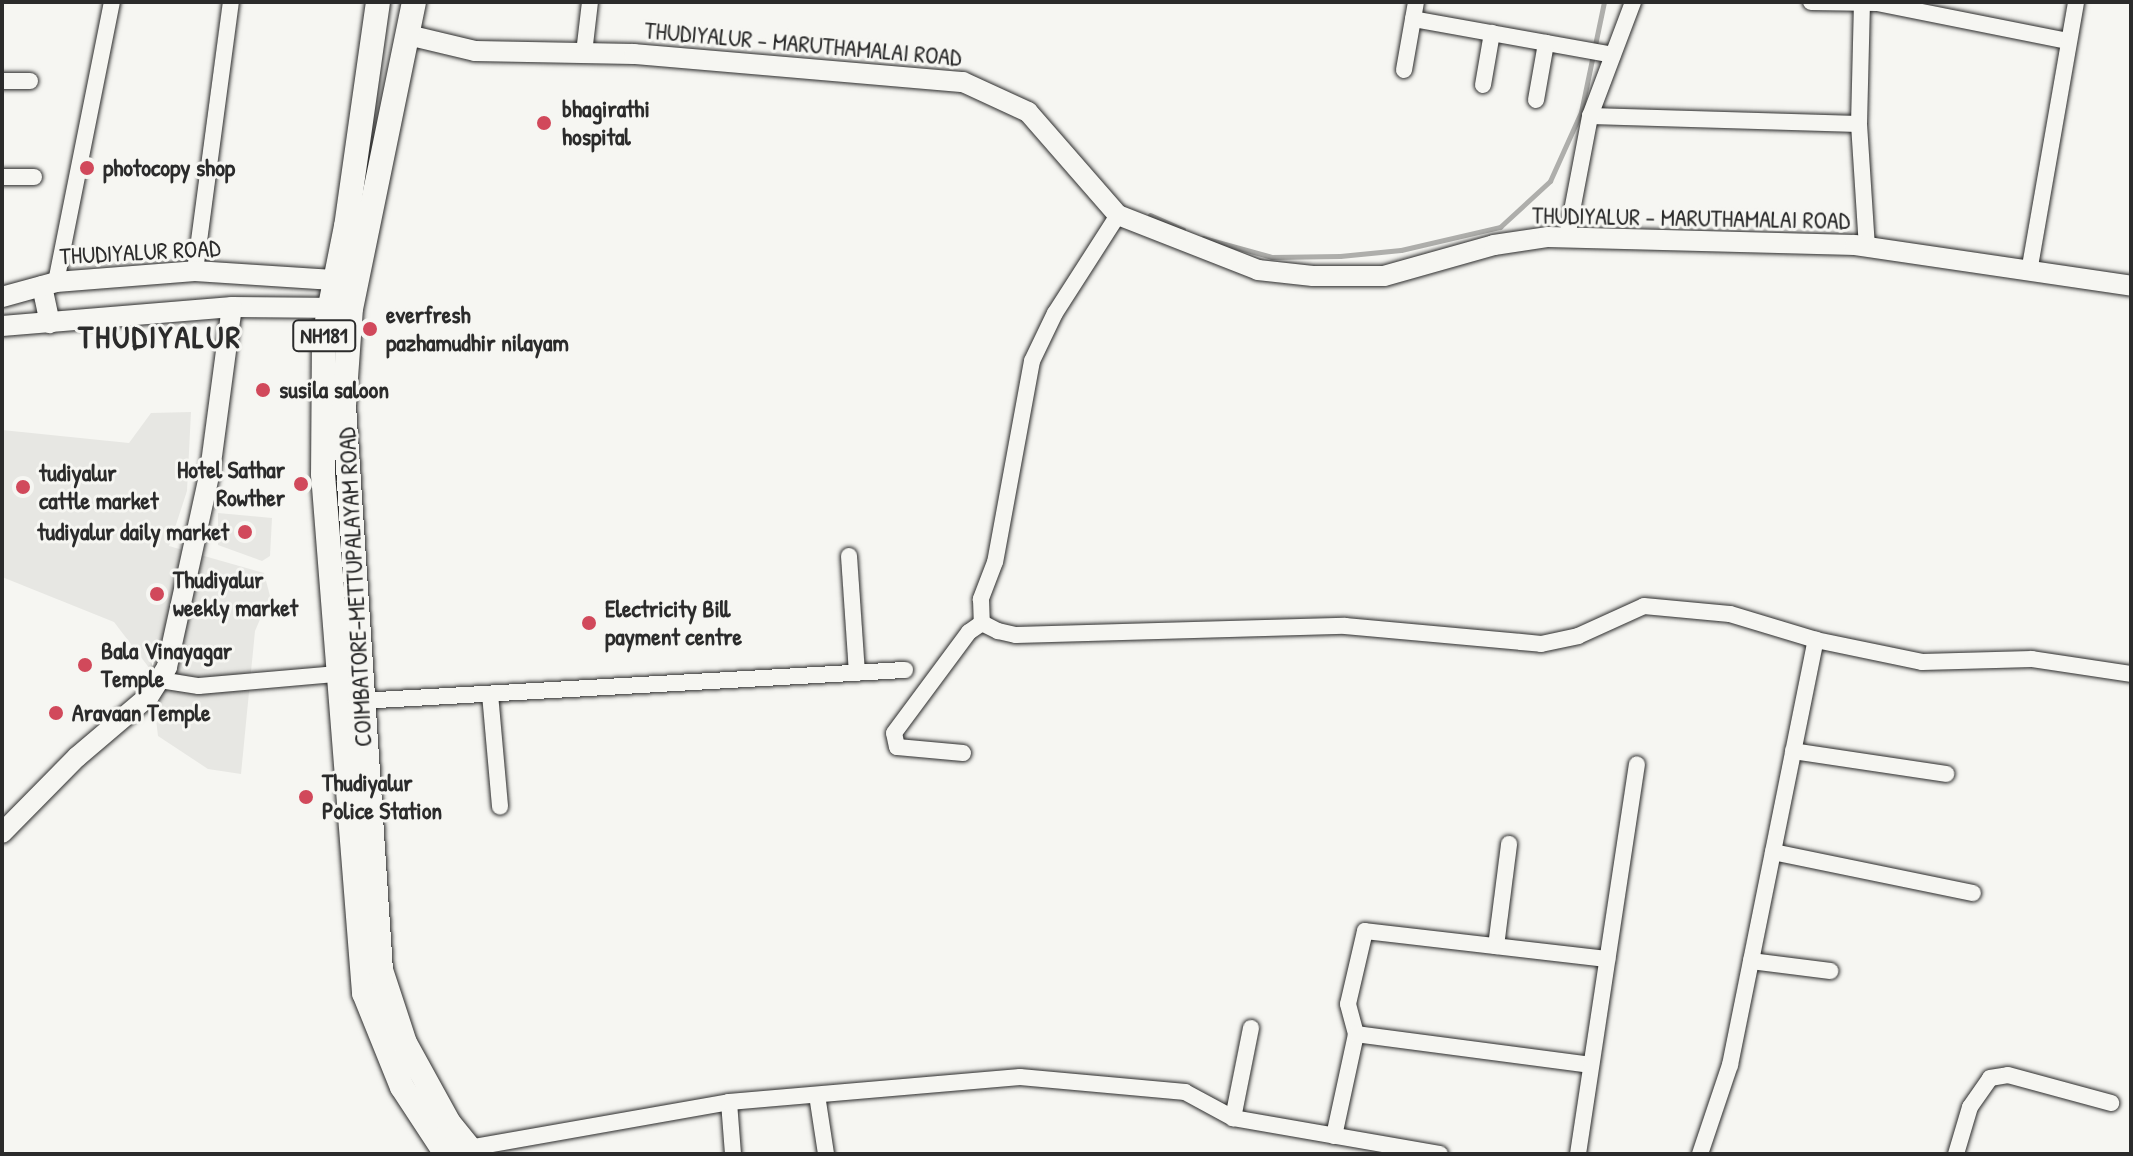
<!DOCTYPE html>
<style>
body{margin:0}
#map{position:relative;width:2133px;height:1156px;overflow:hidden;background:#f6f6f2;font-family:"Patrick Hand",sans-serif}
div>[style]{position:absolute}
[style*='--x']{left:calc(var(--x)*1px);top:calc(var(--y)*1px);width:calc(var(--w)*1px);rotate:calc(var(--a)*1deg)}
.built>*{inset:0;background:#e7e7e3}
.stream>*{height:5px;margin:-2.5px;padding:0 2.5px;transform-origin:2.5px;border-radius:2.5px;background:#aeaeab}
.roads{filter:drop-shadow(0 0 2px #2b2b2b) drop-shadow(0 0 2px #2b2b2b)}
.minor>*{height:16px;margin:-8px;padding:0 8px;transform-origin:8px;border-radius:8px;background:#f6f6f2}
.major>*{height:20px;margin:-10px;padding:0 10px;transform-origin:10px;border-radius:10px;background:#f6f6f2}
.highway>*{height:24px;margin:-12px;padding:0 12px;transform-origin:12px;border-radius:12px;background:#f6f6f2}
.dots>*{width:22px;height:22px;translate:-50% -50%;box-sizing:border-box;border:4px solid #f6f6f2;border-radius:50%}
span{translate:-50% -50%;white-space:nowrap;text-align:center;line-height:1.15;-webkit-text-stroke:6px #f6f6f2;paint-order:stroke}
.shield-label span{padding:2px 6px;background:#f6f6f2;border:2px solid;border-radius:6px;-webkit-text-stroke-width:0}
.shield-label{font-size:22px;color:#2b2b2b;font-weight:700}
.street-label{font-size:24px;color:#2b2b2b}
.poi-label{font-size:24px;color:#2b2b2b;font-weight:700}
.left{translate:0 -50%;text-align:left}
.right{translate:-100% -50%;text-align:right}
.district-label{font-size:32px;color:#2b2b2b;font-weight:700;letter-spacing:2px}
.frame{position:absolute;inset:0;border:4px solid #2b2b2b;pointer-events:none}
</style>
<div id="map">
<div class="built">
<div style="clip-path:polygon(191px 412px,187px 491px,169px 546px,264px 573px,270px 596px,255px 631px,241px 774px,208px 769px,158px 736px,150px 669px,114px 622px,2px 577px,2px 430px,129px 443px,151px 413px)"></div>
<div style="clip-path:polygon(218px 513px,272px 518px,270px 556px,262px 561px,218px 545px)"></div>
</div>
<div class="stream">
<div style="--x:1150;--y:215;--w:36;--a:24"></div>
<div style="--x:1203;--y:238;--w:72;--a:15.4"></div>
<div style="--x:1272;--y:257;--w:68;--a:-0.8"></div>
<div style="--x:1340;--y:256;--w:61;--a:-5.6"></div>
<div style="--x:1401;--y:250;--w:102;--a:-13.1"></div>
<div style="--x:1500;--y:227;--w:68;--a:-42.6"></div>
<div style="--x:1550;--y:181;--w:76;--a:-65.8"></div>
<div style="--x:1581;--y:112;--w:112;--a:-78.2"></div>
</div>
<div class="roads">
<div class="minor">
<div style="--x:1811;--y:2;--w:66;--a:0.9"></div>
<div style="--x:1877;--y:3;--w:195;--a:11.3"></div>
<div style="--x:1862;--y:2;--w:122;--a:91.4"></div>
<div style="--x:1859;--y:124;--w:124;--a:86.3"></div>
<div style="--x:1413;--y:19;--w:203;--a:10.2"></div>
<div style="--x:584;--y:53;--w:51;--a:-83.3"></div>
<div style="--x:1404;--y:70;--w:69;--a:-80"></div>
<div style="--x:2;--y:81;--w:28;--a:0"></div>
<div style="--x:1483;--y:85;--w:53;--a:-80.2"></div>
<div style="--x:1536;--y:100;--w:58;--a:-80"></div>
<div style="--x:1590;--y:116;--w:269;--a:1.7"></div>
<div style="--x:2;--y:177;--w:32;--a:0"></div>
<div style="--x:1118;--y:215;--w:117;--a:122.7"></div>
<div style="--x:1055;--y:313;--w:53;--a:115.6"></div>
<div style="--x:1032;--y:361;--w:204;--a:100.4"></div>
<div style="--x:995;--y:562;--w:40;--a:111"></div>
<div style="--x:981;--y:599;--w:24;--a:88"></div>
<div style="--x:982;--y:623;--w:18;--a:27"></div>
<div style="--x:998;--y:631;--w:18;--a:13"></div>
<div style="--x:1016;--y:635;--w:329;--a:-1.6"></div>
<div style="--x:1345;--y:626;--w:197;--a:5.2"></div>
<div style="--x:1541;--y:644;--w:38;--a:-12"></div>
<div style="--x:1578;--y:636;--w:72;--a:-24.4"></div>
<div style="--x:1644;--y:606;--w:86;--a:5.3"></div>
<div style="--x:1730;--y:614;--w:90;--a:16.8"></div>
<div style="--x:1816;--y:640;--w:108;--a:11.7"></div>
<div style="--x:1922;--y:662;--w:110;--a:-1.6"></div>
<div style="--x:2032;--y:659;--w:100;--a:8.6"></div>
<div style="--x:1567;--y:237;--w:123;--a:-79.2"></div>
<div style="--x:1590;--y:116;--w:122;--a:-69.3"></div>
<div style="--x:195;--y:271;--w:271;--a:-82.4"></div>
<div style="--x:2029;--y:272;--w:274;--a:-80.1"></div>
<div style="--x:56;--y:282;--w:286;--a:-78.7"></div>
<div style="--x:849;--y:556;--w:117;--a:86.1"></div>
<div style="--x:160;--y:680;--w:39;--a:9"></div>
<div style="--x:199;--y:686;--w:139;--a:-5"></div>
<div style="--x:490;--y:694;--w:113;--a:84.9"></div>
<div style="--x:360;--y:701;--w:546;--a:-3.26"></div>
<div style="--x:1793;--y:751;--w:155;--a:8.5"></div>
<div style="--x:963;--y:753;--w:66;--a:-174.8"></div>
<div style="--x:897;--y:747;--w:14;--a:-102"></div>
<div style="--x:894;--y:733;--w:126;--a:-53.4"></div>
<div style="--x:969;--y:632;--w:16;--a:-35"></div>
<div style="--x:1773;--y:852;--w:204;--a:11.6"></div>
<div style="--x:1496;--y:946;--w:103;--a:-82.7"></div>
<div style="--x:1751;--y:961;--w:80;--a:7.2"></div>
<div style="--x:1251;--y:1028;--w:92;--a:101.3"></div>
<div style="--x:1233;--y:1118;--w:210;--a:9.9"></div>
<div style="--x:1356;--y:1034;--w:31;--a:-105"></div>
<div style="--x:1348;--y:1004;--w:75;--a:-76.9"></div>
<div style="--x:1365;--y:931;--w:244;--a:6.6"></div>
<div style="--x:817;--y:1095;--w:60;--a:81.3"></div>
<div style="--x:729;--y:1102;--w:52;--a:85.6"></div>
<div style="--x:1334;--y:1136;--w:104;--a:-77.8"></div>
<div style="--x:1356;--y:1034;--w:237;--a:7.5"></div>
<div style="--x:469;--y:1148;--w:264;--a:-10"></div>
<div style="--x:729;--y:1102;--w:292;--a:-4.9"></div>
<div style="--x:1020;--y:1077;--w:166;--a:5.2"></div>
<div style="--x:1185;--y:1092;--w:55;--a:28.4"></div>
<div style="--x:1578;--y:1154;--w:394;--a:-81.4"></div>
<div style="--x:1700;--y:1154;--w:94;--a:-71.4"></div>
<div style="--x:1730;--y:1065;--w:434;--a:-78.6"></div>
<div style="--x:1956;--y:1154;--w:49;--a:-73.4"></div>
<div style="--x:1970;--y:1107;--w:35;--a:-55"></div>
<div style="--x:1990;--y:1078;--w:18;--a:-9"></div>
<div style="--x:2008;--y:1075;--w:107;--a:15.2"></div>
</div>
<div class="major">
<div style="--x:408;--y:35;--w:69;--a:13.4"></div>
<div style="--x:475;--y:51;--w:159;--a:1.1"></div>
<div style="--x:634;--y:54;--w:330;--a:4.9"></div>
<div style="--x:963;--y:82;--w:72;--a:24.8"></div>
<div style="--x:1028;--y:112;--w:137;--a:48.9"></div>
<div style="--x:1118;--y:215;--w:150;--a:21.4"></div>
<div style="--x:1258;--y:270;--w:55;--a:6.2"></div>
<div style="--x:1313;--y:276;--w:71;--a:0"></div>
<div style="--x:1384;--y:276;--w:114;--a:-15.7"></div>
<div style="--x:1494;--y:245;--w:55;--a:-8.4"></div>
<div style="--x:1548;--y:237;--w:307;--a:1.5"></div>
<div style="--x:1855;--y:245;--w:279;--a:8.4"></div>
<div style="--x:42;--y:286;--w:38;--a:78"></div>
<div style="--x:2;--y:297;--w:56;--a:-15.5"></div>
<div style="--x:56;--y:282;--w:139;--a:-4.5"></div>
<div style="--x:195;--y:271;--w:154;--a:3.7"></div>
<div style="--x:2;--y:326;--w:231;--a:-4.7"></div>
<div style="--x:232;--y:307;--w:111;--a:0.5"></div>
<div style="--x:2;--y:833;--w:107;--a:-45.4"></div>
<div style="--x:77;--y:757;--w:94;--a:-40.3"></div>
<div style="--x:149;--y:696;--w:34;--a:-58"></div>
<div style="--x:167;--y:667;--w:201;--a:-77.6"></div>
<div style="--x:210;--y:471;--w:165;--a:-82.4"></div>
</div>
<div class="highway">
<div style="--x:378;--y:2;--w:226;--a:98.1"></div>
<div style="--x:346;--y:226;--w:112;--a:101.3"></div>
<div style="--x:324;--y:336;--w:138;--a:90.4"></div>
<div style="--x:323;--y:474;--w:521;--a:85.48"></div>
<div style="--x:364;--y:993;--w:101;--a:68"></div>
<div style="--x:402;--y:1087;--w:80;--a:56.7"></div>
<div style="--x:414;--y:2;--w:312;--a:101.6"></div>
<div style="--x:351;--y:308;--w:98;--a:94.1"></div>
<div style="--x:344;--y:406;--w:565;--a:86.25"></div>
<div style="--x:381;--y:970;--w:77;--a:71.8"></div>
<div style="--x:405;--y:1043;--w:91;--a:61.2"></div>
<div style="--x:449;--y:1123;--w:40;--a:51"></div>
</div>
</div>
<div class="dots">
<div style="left:544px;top:123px;background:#d1495b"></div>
<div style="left:87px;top:168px;background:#d1495b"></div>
<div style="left:370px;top:329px;background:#d1495b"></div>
<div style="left:263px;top:390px;background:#d1495b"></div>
<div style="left:301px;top:484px;background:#d1495b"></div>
<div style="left:23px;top:487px;background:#d1495b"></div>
<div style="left:245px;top:532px;background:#d1495b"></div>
<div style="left:157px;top:594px;background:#d1495b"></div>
<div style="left:589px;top:623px;background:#d1495b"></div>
<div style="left:85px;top:665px;background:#d1495b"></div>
<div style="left:56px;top:713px;background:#d1495b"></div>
<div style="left:306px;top:797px;background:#d1495b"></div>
</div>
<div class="shield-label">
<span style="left:324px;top:336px">NH181</span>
</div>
<div class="street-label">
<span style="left:803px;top:44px;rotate:5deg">THUDIYALUR - MARUTHAMALAI ROAD</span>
<span style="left:1691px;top:218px;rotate:1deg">THUDIYALUR - MARUTHAMALAI ROAD</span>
<span style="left:140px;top:252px;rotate:-3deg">THUDIYALUR ROAD</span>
<span style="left:355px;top:587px;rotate:-93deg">COIMBATORE-METTUPALAYAM ROAD</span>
</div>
<div class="poi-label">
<span class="left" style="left:562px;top:123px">bhagirathi<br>hospital</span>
<span class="left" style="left:103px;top:168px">photocopy shop</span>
<span class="left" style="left:386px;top:329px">everfresh<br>pazhamudhir nilayam</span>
<span class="left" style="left:279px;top:390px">susila saloon</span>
<span class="right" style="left:285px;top:484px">Hotel Sathar<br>Rowther</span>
<span class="left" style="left:39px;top:487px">tudiyalur<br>cattle market</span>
<span class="right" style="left:229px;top:532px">tudiyalur daily market</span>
<span class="left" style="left:173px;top:594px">Thudiyalur<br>weekly market</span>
<span class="left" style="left:605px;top:623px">Electricity Bill<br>payment centre</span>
<span class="left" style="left:101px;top:665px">Bala Vinayagar<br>Temple</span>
<span class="left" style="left:72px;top:713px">Aravaan Temple</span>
<span class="left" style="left:322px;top:797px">Thudiyalur<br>Police Station</span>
</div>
<div class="district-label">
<span style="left:160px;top:337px">THUDIYALUR</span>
</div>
<div class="frame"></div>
</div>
